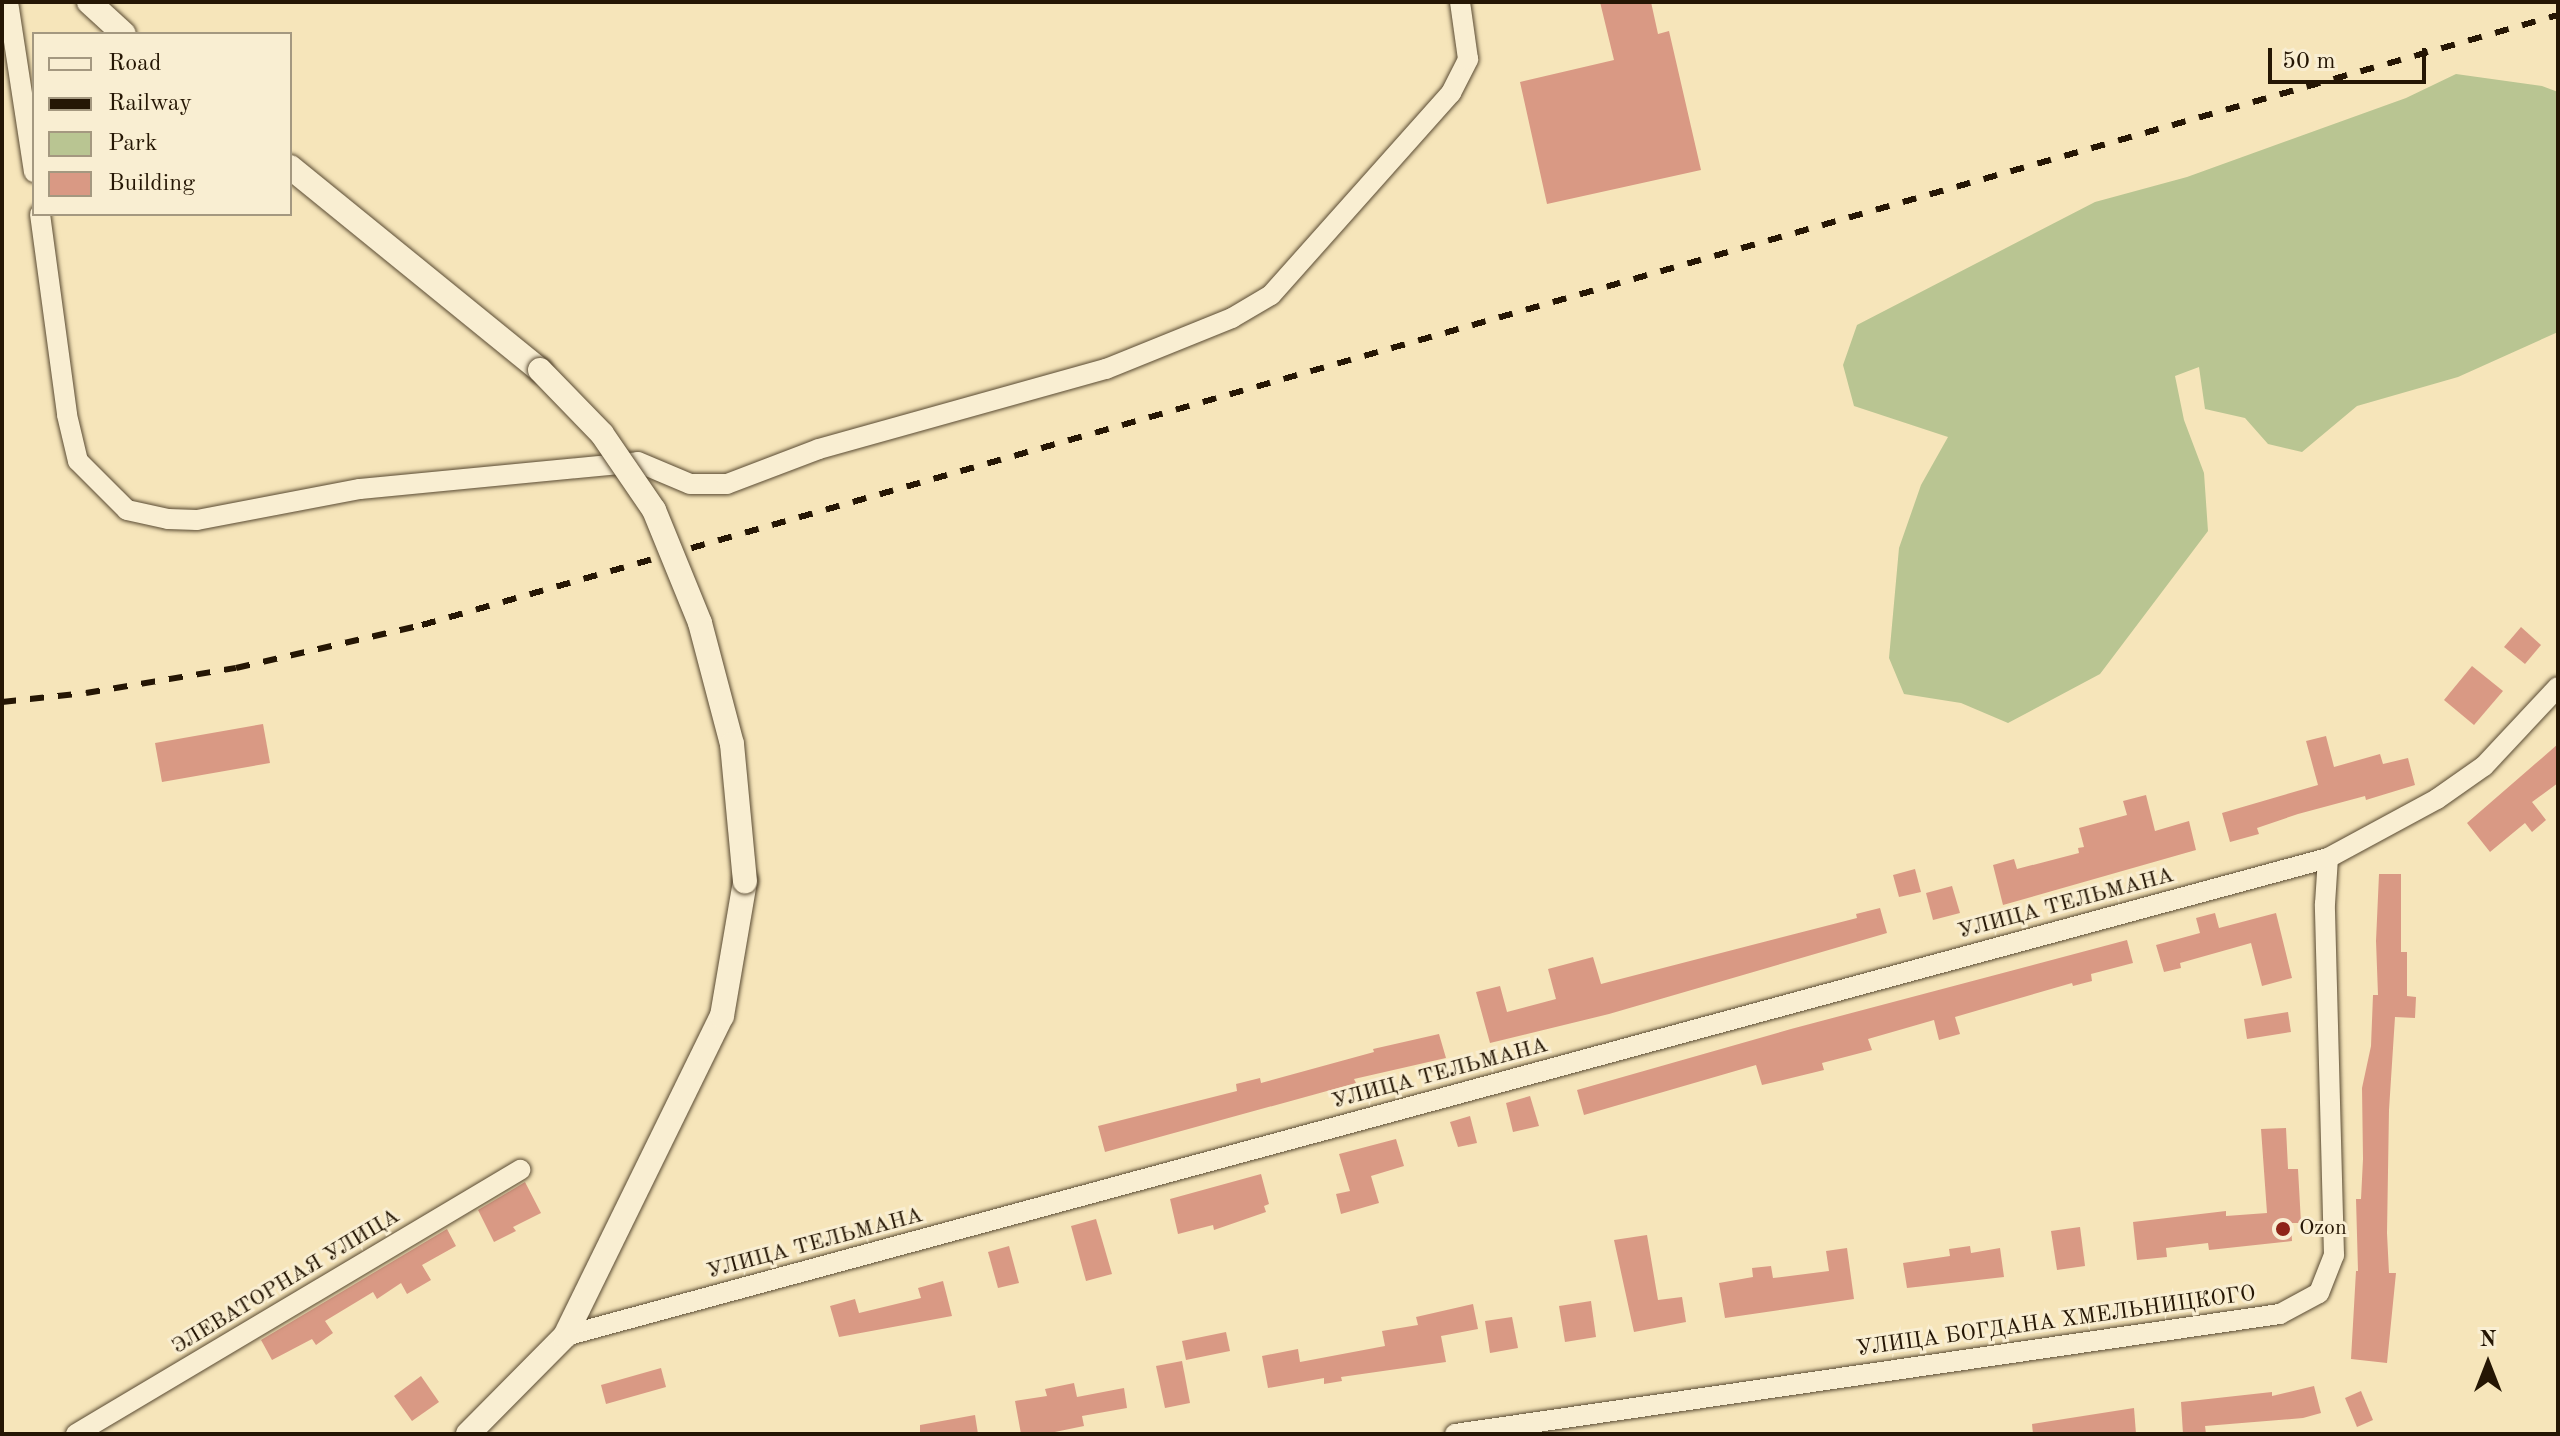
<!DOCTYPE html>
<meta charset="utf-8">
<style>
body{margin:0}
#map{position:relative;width:2560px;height:1436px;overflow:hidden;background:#f6e5ba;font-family:"Old Standard TT",serif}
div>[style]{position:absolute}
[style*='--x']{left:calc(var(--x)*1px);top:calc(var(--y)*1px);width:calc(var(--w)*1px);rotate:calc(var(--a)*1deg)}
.green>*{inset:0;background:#b9c592}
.building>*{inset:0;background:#d99984}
.roads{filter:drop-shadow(0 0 2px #594a32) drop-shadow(0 0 2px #594a32)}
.minor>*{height:20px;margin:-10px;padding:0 10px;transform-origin:10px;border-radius:10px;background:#f9eed2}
.tertiary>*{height:24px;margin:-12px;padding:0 12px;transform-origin:12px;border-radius:12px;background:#f9eed2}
.rail>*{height:6px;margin-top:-3px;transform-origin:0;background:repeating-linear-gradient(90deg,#251604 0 14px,transparent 0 28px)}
.bridges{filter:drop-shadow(0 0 2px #594a32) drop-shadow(0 0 2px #594a32)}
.tertiary-bridge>*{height:24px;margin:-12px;padding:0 12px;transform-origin:12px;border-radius:12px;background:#f9eed2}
.dots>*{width:22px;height:22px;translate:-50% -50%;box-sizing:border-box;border:4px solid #f9eed2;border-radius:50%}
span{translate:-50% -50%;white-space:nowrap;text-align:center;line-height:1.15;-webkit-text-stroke:6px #f9eed2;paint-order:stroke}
.street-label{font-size:22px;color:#251604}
.poi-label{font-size:22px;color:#251604}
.left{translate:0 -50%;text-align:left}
.frame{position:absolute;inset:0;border:4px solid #251604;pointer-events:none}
.legend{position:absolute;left:32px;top:32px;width:260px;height:184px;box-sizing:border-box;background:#f9eed2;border:2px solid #a49880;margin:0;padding:10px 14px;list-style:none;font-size:24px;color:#251604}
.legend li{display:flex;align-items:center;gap:16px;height:40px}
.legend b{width:40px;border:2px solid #a49880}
.north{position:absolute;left:2448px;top:1324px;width:80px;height:80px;-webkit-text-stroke:6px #f9eed2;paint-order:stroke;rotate:0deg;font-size:22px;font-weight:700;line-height:32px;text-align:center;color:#251604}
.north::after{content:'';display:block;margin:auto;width:28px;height:36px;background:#251604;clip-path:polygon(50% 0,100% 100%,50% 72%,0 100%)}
.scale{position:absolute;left:2268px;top:48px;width:158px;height:36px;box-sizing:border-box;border:4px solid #251604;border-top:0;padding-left:10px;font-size:24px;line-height:28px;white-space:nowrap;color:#251604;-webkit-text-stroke:6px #f9eed2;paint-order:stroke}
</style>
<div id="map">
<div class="green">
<div style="clip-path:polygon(2456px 74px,2542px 86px,2558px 92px,2558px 332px,2458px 377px,2357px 406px,2302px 452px,2268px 444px,2245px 418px,2205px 409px,2199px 367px,2175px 376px,2184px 420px,2204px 473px,2208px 531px,2100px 674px,2008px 723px,1961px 703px,1904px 694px,1889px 658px,1899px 548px,1921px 485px,1948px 437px,1854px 406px,1843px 365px,1857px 325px,2095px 202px,2187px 177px,2406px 98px)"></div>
</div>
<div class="building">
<div style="clip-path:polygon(1600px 2px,1651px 2px,1658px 34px,1669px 31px,1701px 170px,1547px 204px,1520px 82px,1614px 60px)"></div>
<div style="clip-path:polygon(2521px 627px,2541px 645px,2525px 664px,2504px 647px)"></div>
<div style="clip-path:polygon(2472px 666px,2503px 691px,2474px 725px,2444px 700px)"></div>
<div style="clip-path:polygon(263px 724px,270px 763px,162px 782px,155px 743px)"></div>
<div style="clip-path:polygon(2326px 736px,2334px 767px,2380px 754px,2383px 764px,2408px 758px,2415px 785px,2366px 800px,2365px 796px,2298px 814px,2257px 828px,2259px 834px,2230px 842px,2222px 813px,2318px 785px,2306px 741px)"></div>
<div style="clip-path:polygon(2558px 744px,2558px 783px,2532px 802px,2546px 820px,2532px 832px,2525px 823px,2490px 852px,2467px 823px)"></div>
<div style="clip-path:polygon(2146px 795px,2155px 831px,2189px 821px,2196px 850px,2003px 905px,1993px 865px,2014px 859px,2017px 869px,2079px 853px,2078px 848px,2084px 847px,2079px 828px,2127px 815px,2123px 801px)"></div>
<div style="clip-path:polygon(1915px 869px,1921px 892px,1899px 897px,1893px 875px)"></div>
<div style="clip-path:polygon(2379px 874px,2401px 874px,2401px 952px,2407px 952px,2407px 996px,2416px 997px,2415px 1018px,2395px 1017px,2389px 1110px,2387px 1233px,2389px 1273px,2396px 1273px,2387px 1363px,2351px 1359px,2356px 1271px,2358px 1271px,2356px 1199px,2361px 1199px,2363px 1159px,2362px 1088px,2371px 1046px,2373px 995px,2378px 995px,2376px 941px)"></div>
<div style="clip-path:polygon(1952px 886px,1960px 913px,1933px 920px,1926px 893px)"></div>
<div style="clip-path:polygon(1880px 908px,1887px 933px,1609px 1014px,1490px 1043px,1476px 992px,1500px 986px,1507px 1012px,1556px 999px,1548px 969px,1593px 957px,1601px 984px,1857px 918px,1856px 914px)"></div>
<div style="clip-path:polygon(2215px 913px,2219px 928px,2276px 913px,2292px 978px,2262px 986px,2251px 943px,2180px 963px,2181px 968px,2164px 972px,2156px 945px,2200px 933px,2196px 918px)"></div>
<div style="clip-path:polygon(2127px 940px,2133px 963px,2091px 974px,2092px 981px,2073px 986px,2072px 983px,1955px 1017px,1960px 1034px,1939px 1040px,1934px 1020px,1868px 1039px,1872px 1050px,1822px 1063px,1824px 1070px,1762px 1085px,1756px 1065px,1584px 1115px,1577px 1090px,1791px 1029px)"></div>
<div style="clip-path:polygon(2288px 1012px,2291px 1032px,2247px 1039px,2244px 1019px)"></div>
<div style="clip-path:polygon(1439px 1034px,1446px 1058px,1354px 1079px,1356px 1083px,1105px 1152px,1098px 1126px,1237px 1091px,1236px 1084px,1260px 1078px,1261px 1083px,1374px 1052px,1373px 1049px)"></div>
<div style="clip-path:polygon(1530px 1096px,1539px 1126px,1513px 1132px,1506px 1103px)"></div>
<div style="clip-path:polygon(1470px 1116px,1477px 1143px,1458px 1147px,1450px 1122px)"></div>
<div style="clip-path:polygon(2286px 1128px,2288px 1169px,2298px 1169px,2301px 1223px,2291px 1223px,2292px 1241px,2209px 1250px,2208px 1243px,2166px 1248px,2167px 1257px,2137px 1260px,2133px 1222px,2226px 1211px,2226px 1216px,2267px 1213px,2261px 1129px)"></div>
<div style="clip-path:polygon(1396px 1139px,1404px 1166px,1371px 1176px,1379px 1203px,1341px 1214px,1336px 1194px,1350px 1191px,1339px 1154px)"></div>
<div style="clip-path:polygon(1261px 1174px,1269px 1204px,1264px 1206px,1266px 1212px,1214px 1230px,1213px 1225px,1178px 1234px,1170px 1199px)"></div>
<div style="clip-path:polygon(525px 1182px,541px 1213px,513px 1227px,516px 1231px,494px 1242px,478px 1210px)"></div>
<div style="clip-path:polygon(1096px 1219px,1112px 1274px,1086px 1281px,1071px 1226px)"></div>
<div style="clip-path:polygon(2080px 1227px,2085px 1266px,2057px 1270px,2051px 1231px)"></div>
<div style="clip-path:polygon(447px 1229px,456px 1246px,422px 1265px,431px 1280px,407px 1294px,401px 1283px,377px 1299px,373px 1292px,325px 1321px,333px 1333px,316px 1345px,312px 1339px,272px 1360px,261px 1340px)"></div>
<div style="clip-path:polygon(1647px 1235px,1658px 1300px,1682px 1297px,1686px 1322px,1634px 1332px,1614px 1240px)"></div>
<div style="clip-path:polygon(1009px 1246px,1019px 1283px,998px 1288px,988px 1252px)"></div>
<div style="clip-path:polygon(1970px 1246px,1971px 1253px,2000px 1248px,2004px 1277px,1907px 1288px,1903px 1263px,1950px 1256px,1949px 1249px)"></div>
<div style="clip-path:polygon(1847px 1248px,1854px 1299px,1725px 1318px,1719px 1283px,1753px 1277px,1752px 1268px,1771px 1266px,1773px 1278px,1829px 1271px,1826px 1251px)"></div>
<div style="clip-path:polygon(943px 1281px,952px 1316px,839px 1337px,830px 1306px,855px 1299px,859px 1313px,921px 1298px,918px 1288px)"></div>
<div style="clip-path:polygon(1591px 1301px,1596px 1337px,1565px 1342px,1559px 1306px)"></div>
<div style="clip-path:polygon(1473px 1304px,1478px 1329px,1441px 1336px,1446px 1362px,1341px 1377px,1342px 1381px,1324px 1384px,1324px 1378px,1268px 1388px,1262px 1356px,1298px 1349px,1300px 1362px,1385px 1346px,1382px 1331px,1418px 1325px,1416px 1317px)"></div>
<div style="clip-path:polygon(1512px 1317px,1518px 1348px,1490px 1353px,1485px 1321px)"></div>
<div style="clip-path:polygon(1226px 1332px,1230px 1351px,1186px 1360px,1182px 1341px)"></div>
<div style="clip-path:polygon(1182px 1361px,1190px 1403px,1165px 1408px,1156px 1366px)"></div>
<div style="clip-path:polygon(661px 1368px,666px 1387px,606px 1404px,601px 1385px)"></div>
<div style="clip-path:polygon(421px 1376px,439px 1402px,412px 1421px,394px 1396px)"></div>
<div style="clip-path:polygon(1074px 1383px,1077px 1397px,1124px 1388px,1127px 1408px,1082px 1416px,1084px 1426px,1045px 1434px,1021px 1434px,1015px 1401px,1047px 1396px,1045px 1389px)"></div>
<div style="clip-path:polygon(2314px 1386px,2321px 1413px,2303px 1418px,2205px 1426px,2206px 1434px,2183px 1434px,2181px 1402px,2272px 1392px,2272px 1396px)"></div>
<div style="clip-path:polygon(2361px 1391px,2373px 1420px,2357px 1427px,2345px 1398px)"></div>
<div style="clip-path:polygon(2134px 1408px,2136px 1434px,2033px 1434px,2032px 1424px)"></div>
<div style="clip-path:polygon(975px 1415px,978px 1434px,920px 1434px,920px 1425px)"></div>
</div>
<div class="roads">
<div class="minor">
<div style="--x:8;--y:2;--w:172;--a:81.3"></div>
<div style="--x:40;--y:214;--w:203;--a:82.3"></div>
<div style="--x:67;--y:415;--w:47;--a:76.6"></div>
<div style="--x:78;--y:461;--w:69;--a:45"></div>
<div style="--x:127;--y:510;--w:42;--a:12.4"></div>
<div style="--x:168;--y:519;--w:29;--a:2"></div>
<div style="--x:197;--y:520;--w:166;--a:-10.8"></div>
<div style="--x:360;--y:489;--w:279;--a:-5.5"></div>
<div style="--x:638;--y:462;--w:56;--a:22.9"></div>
<div style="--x:690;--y:484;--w:37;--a:0"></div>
<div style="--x:727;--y:484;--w:98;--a:-20.8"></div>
<div style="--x:819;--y:449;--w:298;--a:-15.6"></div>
<div style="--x:1106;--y:369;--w:136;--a:-22"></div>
<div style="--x:1232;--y:318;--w:45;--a:-30.5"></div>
<div style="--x:1271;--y:295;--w:271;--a:-48.3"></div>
<div style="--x:1451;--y:93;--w:38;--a:-63"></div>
<div style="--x:1468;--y:59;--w:58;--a:-98"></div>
<div style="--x:565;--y:1336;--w:1827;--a:-15.17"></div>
<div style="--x:76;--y:1434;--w:517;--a:-30.74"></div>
<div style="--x:1455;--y:1434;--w:834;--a:-8.28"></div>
<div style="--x:2280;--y:1314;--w:44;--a:-28.3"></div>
<div style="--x:2319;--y:1293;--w:41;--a:-68.5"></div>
<div style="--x:2334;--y:1255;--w:351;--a:-91.5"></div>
<div style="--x:2325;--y:904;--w:46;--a:-86.3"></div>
<div style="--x:2328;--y:858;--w:124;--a:-28.4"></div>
<div style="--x:2437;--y:799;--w:57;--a:-35.1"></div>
<div style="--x:2484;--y:766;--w:108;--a:-46.9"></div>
</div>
<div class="tertiary">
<div style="--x:89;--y:2;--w:47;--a:42.4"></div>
<div style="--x:290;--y:167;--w:322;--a:39.1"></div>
<div style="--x:468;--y:1434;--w:138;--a:-45.3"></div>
<div style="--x:565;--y:1336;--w:356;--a:-63.9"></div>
<div style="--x:722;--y:1016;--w:137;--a:-80.3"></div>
</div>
</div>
<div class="rail">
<div style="--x:2;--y:702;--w:84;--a:-6.1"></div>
<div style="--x:86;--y:693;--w:152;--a:-9.5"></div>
<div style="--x:236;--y:668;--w:191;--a:-13"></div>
<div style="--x:422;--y:625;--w:2221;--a:-15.94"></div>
</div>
<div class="bridges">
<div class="tertiary-bridge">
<div style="--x:540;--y:370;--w:89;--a:45.9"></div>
<div style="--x:602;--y:434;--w:92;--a:55.6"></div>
<div style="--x:654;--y:510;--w:122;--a:67.8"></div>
<div style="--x:700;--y:623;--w:125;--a:75.2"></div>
<div style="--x:732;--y:744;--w:138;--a:84.6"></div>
</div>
</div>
<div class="dots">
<div style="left:2283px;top:1229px;background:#8f2418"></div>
</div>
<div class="street-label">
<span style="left:2066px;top:904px;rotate:-15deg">УЛИЦА ТЕЛЬМАНА</span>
<span style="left:1440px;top:1074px;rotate:-15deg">УЛИЦА ТЕЛЬМАНА</span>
<span style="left:815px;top:1244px;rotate:-15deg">УЛИЦА ТЕЛЬМАНА</span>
<span style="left:286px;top:1282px;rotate:-31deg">ЭЛЕВАТОРНАЯ УЛИЦА</span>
<span style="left:2056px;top:1322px;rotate:-8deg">УЛИЦА БОГДАНА ХМЕЛЬНИЦКОГО</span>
</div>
<div class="poi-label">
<span class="left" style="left:2299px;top:1229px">Ozon</span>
</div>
<div class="frame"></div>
<ul class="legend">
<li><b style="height:10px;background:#f9eed2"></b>Road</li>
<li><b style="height:10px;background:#251604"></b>Railway</li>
<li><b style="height:22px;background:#b9c592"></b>Park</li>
<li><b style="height:22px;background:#d99984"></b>Building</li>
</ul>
<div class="north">N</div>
<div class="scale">50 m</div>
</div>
